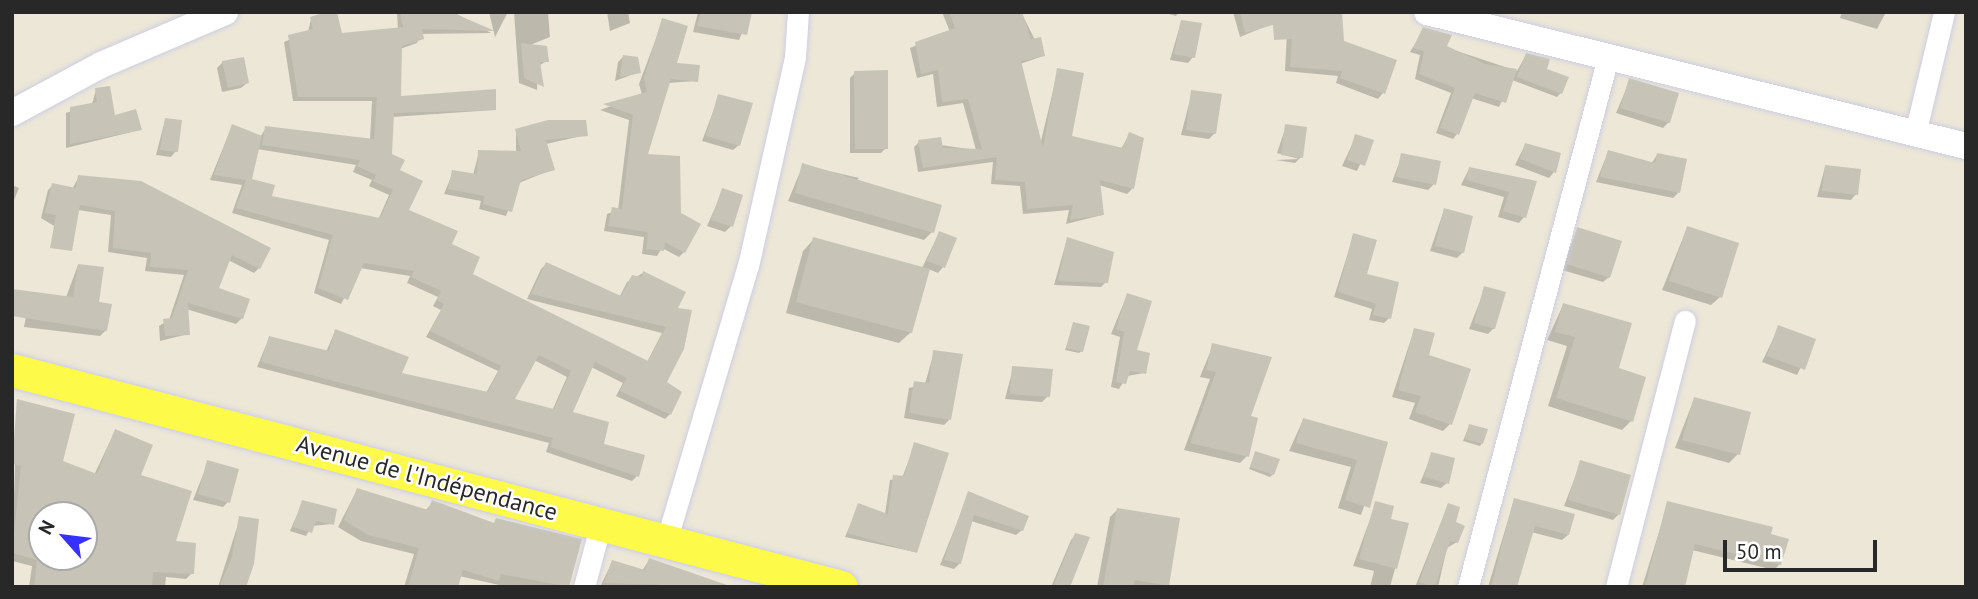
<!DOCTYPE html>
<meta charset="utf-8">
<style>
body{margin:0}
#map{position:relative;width:1978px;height:599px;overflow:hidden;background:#ece7d7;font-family:"PT Sans",sans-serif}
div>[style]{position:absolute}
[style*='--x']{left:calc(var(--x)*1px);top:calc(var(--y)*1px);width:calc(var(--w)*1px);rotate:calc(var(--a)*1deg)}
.shadow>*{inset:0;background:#0003}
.building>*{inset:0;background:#c7c4b7}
.roads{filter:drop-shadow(0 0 2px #cdcde3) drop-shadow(0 0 2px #cdcde3)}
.minor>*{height:21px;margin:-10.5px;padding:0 10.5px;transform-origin:10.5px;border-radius:10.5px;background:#fff}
.tertiary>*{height:26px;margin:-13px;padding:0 13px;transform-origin:13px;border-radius:13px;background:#fff}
.primary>*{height:33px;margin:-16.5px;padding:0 16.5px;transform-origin:16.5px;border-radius:16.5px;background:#fefa4a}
span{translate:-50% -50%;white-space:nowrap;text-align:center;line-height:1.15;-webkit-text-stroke:5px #fff;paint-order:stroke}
.street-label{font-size:24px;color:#282828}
.frame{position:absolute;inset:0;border:14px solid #282828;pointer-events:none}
.north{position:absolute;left:28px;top:501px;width:70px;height:70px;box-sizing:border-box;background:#fff;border:2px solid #a9a9a9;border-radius:50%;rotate:298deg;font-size:19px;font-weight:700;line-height:28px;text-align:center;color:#282828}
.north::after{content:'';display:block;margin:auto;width:24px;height:32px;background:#3631ff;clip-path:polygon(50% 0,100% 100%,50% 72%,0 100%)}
.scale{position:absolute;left:1723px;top:540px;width:154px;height:32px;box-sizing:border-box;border:4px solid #282828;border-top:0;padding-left:9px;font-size:21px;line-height:24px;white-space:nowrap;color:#282828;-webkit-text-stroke:5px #fff;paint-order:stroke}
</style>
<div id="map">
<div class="shadow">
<div style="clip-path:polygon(evenodd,397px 12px,453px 12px,491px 33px,421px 34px,417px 43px,400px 49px,399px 98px,494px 110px,392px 117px,390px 155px,407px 211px,450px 245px,470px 275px,647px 362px,662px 333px,527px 299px,541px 269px,546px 264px,619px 298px,627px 282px,643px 273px,676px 309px,664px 383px,670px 414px,665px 419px,616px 396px,623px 383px,591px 367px,571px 413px,637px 476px,632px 481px,546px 452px,549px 443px,257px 367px,269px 338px,326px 352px,335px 331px,400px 374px,486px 393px,498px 371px,426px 337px,441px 310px,433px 306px,438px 297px,407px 283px,410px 276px,360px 268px,341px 304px,314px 293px,329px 240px,232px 213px,242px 185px,210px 180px,232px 126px,260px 137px,266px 128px,370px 140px,372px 101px,293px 101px,284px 42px,308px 32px,311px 19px,341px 35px,398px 29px,397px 12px,257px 149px,356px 165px,353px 172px,372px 180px,369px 186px,389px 195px,378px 220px,270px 197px,250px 180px,257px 149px,397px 12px,534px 360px,567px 377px,552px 411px,513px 400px,534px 360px)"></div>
<div style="clip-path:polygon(489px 12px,508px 12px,495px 37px)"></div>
<div style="clip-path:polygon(514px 12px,548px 12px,550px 37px,530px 45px,547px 61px,538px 66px,537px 90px,519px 83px)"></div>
<div style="clip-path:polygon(607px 12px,628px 12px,630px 23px,610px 31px)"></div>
<div style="clip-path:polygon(698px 12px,751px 12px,739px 40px,693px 32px)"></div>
<div style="clip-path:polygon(942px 12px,1021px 12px,1043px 56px,1020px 64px,1040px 145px,1058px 70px,1070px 137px,1121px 149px,1129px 135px,1142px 140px,1132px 189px,1127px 194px,1099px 185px,1102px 215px,1066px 224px,1069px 210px,1023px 214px,1020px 186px,991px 184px,993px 162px,918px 172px,914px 147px,919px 142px,976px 150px,963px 103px,937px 107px,933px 74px,917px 78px,910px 48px,950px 32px)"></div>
<div style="clip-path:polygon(1162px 12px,1179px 12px,1176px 16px)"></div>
<div style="clip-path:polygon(1233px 12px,1266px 12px,1269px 25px,1240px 37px)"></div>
<div style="clip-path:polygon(1288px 12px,1342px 42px,1383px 93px,1378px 99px,1336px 83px,1338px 76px,1285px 71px)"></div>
<div style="clip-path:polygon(1842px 12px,1886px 12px,1877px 29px,1840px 18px)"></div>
<div style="clip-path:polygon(663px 20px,674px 64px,696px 81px,668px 83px,646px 156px,680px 214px,684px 252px,679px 257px,662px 248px,657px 256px,642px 254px,644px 237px,604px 231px,607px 214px,618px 210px,629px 120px,600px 110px,642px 95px,639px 84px)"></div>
<div style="clip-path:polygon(1181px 22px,1193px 57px,1188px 63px,1170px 60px)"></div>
<div style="clip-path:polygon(1424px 29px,1445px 47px,1517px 71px,1526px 55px,1561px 93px,1557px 97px,1512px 80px,1499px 107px,1471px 98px,1457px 134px,1453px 139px,1436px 133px,1451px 93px,1415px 79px,1420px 55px,1410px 52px)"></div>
<div style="clip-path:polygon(623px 57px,639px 72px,615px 81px,618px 62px)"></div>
<div style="clip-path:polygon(223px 62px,247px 83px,241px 88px,222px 92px,217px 68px)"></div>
<div style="clip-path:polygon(855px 73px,886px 148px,881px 153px,850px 153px,850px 78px)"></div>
<div style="clip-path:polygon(1630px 80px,1669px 122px,1663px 128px,1616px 113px)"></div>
<div style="clip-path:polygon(96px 90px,114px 117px,140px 130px,66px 148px,66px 113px,92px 104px)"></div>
<div style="clip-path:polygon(1192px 92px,1215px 133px,1209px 139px,1181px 135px)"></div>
<div style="clip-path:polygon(719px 96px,739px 145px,733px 150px,702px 141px)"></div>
<div style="clip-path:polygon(165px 120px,176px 151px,171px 157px,156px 155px)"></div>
<div style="clip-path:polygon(1286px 126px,1301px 157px,1295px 163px,1276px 160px,1299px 159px,1277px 153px)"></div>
<div style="clip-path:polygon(516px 130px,586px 135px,546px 144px,553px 169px,519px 183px,506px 216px,479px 209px,481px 201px,444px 194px,453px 172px,473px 175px,479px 152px,516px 153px)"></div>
<div style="clip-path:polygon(1356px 136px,1371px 141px,1357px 171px,1342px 166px)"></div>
<div style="clip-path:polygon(1525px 145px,1554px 172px,1549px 178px,1515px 165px)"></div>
<div style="clip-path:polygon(1608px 152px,1651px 164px,1657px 155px,1678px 193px,1673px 198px,1596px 182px)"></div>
<div style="clip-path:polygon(1402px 155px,1434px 184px,1428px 190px,1392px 182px)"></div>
<div style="clip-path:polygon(803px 165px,859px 178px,855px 182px,932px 232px,924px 240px,788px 201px)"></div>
<div style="clip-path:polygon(1825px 167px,1856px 194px,1851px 200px,1817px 197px)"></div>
<div style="clip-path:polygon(1469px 169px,1535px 183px,1524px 217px,1519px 223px,1498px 217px,1504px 197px,1461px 185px)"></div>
<div style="clip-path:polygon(79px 177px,259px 268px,254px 273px,228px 260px,217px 289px,242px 318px,236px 324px,186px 309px,188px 334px,160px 341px,159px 326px,169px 320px,184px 275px,145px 271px,147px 258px,108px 252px,111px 215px,78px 210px,69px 235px,41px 218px,48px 190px,53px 185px,72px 189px)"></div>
<div style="clip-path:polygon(12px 185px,19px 188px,12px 205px)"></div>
<div style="clip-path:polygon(723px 190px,731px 226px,725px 232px,707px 226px)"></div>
<div style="clip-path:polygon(1444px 210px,1463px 252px,1457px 258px,1430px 251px)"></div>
<div style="clip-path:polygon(1687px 228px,1720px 297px,1711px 305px,1662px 290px)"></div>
<div style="clip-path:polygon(1577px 229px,1609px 277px,1603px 282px,1562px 270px)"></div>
<div style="clip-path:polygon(939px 233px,943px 267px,938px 273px,928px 269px,911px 332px,899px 343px,786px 313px,803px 251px,814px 239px,922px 268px)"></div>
<div style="clip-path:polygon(1354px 234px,1364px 276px,1389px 318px,1384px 323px,1369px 320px,1372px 309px,1334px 297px)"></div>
<div style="clip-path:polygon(1067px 239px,1106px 282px,1101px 287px,1054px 285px)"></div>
<div style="clip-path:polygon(78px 265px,106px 330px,100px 336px,24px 327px,29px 300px,65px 300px)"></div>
<div style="clip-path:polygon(1485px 288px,1494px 328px,1488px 334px,1469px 329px)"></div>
<div style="clip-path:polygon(1127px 295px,1134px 352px,1144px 373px,1127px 376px,1119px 389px,1111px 387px,1120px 337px,1111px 334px)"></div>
<div style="clip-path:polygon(1563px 305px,1617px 369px,1631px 421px,1622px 430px,1548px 406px,1567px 346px,1547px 340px)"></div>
<div style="clip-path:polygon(1074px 324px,1082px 351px,1079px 353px,1065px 350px)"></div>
<div style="clip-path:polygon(1779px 327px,1814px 340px,1797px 375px,1762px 362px)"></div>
<div style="clip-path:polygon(1414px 330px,1450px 424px,1443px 431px,1409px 419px,1415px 403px,1392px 397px)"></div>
<div style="clip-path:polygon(1213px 345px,1249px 418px,1247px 456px,1240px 463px,1184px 450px,1210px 379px,1200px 377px)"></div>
<div style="clip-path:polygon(934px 352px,949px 420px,944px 425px,904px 418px,909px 388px,925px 384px)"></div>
<div style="clip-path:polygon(1013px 368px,1048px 396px,1042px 402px,1005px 399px)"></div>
<div style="clip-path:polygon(1694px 399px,1738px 454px,1729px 463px,1675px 448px)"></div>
<div style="clip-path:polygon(evenodd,17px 401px,61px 462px,94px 475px,115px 431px,192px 573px,186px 579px,166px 577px,165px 587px,29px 587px,32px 566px,12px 561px,17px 401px,42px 515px,84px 515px,84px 557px,42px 557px,42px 515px)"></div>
<div style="clip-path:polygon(1303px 420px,1386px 443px,1361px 515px,1338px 508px,1351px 467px,1289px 451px)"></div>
<div style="clip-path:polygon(1469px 426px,1482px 443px,1480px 446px,1463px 441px)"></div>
<div style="clip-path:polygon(915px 444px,915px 552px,845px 537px,859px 505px,885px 514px,890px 480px,902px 478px)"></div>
<div style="clip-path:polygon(1256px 453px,1273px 474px,1270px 477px,1249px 469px)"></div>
<div style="clip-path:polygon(1432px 454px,1447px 483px,1441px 488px,1420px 483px)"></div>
<div style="clip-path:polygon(208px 462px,228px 502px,223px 507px,193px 500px)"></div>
<div style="clip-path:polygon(1581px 462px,1619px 514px,1613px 520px,1564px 506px)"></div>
<div style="clip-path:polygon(357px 490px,425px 511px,433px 502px,492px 524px,580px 541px,568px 587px,508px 587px,459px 576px,456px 587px,404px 587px,414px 554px,361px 541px,338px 527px)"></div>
<div style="clip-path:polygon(969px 493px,1022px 530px,1016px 535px,971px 521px,960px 563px,954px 569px,940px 565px)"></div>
<div style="clip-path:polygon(1514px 500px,1568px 535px,1562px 540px,1531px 532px,1515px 587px,1488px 587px)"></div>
<div style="clip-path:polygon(303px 501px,332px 524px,312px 526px,306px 536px,290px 531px)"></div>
<div style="clip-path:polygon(1376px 503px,1389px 520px,1407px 525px,1390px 587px,1370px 587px,1374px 571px,1353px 566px)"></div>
<div style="clip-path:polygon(1668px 503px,1769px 535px,1780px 564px,1774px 570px,1692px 550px,1683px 587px,1642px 587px)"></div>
<div style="clip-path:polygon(1448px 505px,1457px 542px,1447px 548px,1438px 587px,1415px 587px)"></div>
<div style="clip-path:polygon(1118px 509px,1178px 520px,1167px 587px,1097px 587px,1110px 517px)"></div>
<div style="clip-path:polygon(240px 518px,252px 564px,246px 587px,218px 587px)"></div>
<div style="clip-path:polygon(1076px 535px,1068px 587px,1051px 587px,1071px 540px)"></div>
<div style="clip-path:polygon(649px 560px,668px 566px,661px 587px,600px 587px,612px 562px,642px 571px)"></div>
<div style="clip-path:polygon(675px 576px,702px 577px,699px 587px,674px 587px)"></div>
</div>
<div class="building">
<div style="clip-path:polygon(evenodd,326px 12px,337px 12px,342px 33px,403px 27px,400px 12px,451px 12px,495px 31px,422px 29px,424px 39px,402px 46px,401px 96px,496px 89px,496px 110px,394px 113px,392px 154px,405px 160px,400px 170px,423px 181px,409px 210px,458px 231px,452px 244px,480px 257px,473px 274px,648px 361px,666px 327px,531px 294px,546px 262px,621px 296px,632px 275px,642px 277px,643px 271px,686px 292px,678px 308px,692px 310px,684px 349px,667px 382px,682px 392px,671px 415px,620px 391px,627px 378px,595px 362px,573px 412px,609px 422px,604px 444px,645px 455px,639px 477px,550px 447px,553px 438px,261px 362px,269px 336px,329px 351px,335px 329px,409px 357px,402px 373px,488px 392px,501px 366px,430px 331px,444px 304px,437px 300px,441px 291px,411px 277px,414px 271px,364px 263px,348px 300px,318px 288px,333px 235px,236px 208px,246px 180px,214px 175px,232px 124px,262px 136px,252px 179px,275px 185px,272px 196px,380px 218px,393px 190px,373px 181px,376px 175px,357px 166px,360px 160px,262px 145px,265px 126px,374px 139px,377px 97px,298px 97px,288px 35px,313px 29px,310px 17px,326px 12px,539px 355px,571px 371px,554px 409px,515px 399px,539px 355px)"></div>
<div style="clip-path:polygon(701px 12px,752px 12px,747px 35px,697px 26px)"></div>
<div style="clip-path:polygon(949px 12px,1022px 12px,1031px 39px,1041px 37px,1045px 56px,1021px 61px,1043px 148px,1057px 68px,1084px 73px,1072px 136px,1123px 148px,1129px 132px,1144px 138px,1134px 189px,1100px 180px,1104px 215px,1070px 220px,1073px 205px,1027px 209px,1025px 182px,995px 180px,997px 157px,923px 168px,918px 140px,941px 137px,943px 148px,982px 149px,968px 99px,942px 102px,938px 70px,921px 74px,915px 42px,955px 28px)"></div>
<div style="clip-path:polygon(1240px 12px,1342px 12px,1344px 41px,1397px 60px,1385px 94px,1340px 78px,1342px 71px,1290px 67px,1292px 39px,1274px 40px,1273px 25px,1245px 33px)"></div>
<div style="clip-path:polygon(662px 18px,688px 26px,677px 63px,700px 65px,698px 82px,671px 79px,648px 154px,680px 156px,681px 213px,701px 224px,685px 253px,665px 242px,664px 251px,646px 249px,648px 232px,608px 226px,612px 207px,622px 209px,633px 115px,603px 104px,647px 92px,644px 78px)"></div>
<div style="clip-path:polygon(1181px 20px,1202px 23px,1195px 58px,1174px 54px)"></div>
<div style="clip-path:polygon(1423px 27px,1452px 35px,1447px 46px,1485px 64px,1517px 69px,1506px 103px,1475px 93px,1459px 135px,1440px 128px,1455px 88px,1419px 74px,1424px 51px,1413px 48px)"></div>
<div style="clip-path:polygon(521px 43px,547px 46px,549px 62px,540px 62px,544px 87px,524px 78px)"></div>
<div style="clip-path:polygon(1526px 53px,1550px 59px,1547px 69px,1569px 77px,1562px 94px,1517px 77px)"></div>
<div style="clip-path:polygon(623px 55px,638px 57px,641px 73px,620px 77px)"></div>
<div style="clip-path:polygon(244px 57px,249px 83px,228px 88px,222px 61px)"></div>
<div style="clip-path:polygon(888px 70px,888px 149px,855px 149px,854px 71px)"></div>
<div style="clip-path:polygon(1629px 78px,1679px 93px,1670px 123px,1620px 108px)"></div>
<div style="clip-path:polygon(110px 86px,115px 115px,136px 109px,142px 130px,70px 144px,70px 107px,97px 102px,95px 88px)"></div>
<div style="clip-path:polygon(1191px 90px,1222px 94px,1216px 134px,1186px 130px)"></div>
<div style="clip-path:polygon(718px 94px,753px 103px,740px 146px,706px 136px)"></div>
<div style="clip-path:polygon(165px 118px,182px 120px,178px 152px,160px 150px)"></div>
<div style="clip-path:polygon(548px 120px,586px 120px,588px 136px,546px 140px,555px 170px,521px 180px,512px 212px,483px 204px,485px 196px,448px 189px,452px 170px,477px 174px,478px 150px,521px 151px,515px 129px)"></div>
<div style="clip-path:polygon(1285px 124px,1307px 127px,1303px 158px,1281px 155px)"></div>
<div style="clip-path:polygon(1355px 134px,1374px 140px,1365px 166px,1347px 160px)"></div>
<div style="clip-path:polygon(1525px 143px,1561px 153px,1556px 173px,1520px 159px)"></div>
<div style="clip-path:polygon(1608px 150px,1655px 163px,1657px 153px,1687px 159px,1680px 193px,1600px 177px)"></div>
<div style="clip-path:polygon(1401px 153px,1441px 161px,1436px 185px,1396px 177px)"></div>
<div style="clip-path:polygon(802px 163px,942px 205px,934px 233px,795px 193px)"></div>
<div style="clip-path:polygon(1825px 165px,1861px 169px,1858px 195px,1822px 191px)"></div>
<div style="clip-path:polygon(1469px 167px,1537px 181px,1526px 218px,1503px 211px,1509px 192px,1466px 180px)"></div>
<div style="clip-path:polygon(78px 175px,141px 181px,271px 248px,260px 269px,232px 255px,219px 288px,250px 299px,243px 319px,188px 303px,190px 335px,165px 336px,163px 319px,172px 318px,188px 270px,150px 267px,151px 253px,113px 248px,115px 211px,80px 205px,72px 251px,50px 248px,56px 215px,45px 213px,52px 183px,76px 188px)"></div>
<div style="clip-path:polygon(722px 188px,743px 195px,733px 227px,711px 220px)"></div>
<div style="clip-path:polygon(1444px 208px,1473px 216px,1464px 253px,1435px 246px)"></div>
<div style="clip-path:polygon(1687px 226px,1739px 243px,1722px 298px,1669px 281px)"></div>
<div style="clip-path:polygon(1577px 227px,1622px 241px,1610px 278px,1567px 264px)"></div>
<div style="clip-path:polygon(939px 231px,957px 238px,945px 268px,927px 261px)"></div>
<div style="clip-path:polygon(1353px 233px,1377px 240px,1367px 274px,1399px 282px,1391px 319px,1373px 315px,1376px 304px,1338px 292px)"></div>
<div style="clip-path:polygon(813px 237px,930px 269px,912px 333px,796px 302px)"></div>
<div style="clip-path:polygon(1067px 237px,1114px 252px,1108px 283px,1058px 281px)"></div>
<div style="clip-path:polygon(78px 264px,104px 267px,99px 302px,112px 304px,107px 331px,12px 316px,12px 289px,73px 297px)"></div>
<div style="clip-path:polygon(1484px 286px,1506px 292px,1495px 329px,1474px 323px)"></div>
<div style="clip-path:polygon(1127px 293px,1152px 301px,1137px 350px,1150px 353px,1146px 374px,1130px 371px,1126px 384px,1116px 382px,1124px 332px,1116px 329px)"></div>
<div style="clip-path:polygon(1563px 303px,1632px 323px,1619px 368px,1646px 377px,1633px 422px,1556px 398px,1575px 337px,1555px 332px)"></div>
<div style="clip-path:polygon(1073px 322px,1090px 326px,1083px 352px,1066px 348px)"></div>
<div style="clip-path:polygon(1778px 325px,1816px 339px,1805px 370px,1767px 356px)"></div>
<div style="clip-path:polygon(1414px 328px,1435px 333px,1429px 355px,1471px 369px,1452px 425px,1415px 412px,1421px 396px,1398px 390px)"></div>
<div style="clip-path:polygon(1212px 343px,1272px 357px,1251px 416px,1258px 418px,1249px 457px,1190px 443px,1216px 372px,1206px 370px)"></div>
<div style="clip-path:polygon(933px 350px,963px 354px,951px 420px,909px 413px,914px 381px,929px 383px)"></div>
<div style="clip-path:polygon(1012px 366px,1053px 369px,1050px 397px,1010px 394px)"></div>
<div style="clip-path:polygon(1694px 397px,1751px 412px,1740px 455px,1682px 440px)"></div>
<div style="clip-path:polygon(evenodd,17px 399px,75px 414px,63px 461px,97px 474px,115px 429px,153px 445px,141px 475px,192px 491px,176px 541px,196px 543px,194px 574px,153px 572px,152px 587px,34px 587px,37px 560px,12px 553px,21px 466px,12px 464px,17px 399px,42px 515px,84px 515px,91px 524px,84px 557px,42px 557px,42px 515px)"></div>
<div style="clip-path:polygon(1303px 418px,1388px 442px,1370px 508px,1345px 500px,1357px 460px,1296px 443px)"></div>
<div style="clip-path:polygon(1469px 424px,1488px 429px,1483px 444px,1465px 439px)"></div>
<div style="clip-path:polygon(914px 442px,949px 453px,917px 553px,847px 533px,858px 503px,888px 514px,893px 475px,904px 476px)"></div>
<div style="clip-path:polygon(1255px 451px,1280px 459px,1274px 475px,1250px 467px)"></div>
<div style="clip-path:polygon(1431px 452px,1455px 458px,1449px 484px,1424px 477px)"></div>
<div style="clip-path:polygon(207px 460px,239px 469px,230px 503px,198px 494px)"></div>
<div style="clip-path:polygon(1580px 460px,1631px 475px,1620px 515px,1568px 500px)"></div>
<div style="clip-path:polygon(357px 488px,428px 510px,432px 500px,494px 523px,496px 518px,582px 539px,569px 587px,501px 574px,499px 581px,463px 570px,458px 587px,408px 587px,419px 548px,368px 535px,344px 520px)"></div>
<div style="clip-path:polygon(968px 491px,1029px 516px,1023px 531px,974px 515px,961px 564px,944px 560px)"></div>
<div style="clip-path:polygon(1514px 498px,1575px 514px,1569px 535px,1535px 526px,1517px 587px,1491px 587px)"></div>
<div style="clip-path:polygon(302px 500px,337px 509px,334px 525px,316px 521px,312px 533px,293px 527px)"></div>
<div style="clip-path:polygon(1375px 501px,1394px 506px,1391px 519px,1409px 523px,1397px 569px,1359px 559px)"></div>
<div style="clip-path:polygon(1667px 501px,1773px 527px,1771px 534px,1789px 539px,1781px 565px,1695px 544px,1685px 587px,1645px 587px)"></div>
<div style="clip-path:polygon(1448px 503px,1460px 507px,1456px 522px,1465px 526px,1458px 543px,1450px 541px,1435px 587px,1419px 582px)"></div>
<div style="clip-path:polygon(1117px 508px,1180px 518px,1169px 586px,1135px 580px,1133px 587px,1103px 587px)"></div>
<div style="clip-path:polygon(239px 516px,259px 519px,254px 564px,246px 587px,219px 587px,232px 557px)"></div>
<div style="clip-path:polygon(1075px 533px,1090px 537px,1070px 587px,1053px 587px)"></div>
<div style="clip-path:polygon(649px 558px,727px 585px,727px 587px,604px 583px,612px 560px,645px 570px)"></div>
</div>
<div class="roads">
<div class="minor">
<div style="--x:1915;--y:134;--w:125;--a:-76.6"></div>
<div style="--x:666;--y:542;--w:288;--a:-73.5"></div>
<div style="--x:748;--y:266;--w:214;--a:-77.3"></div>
<div style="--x:795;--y:57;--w:45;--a:-86.2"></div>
<div style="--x:584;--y:587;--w:66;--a:-75.1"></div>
<div style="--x:1468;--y:587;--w:548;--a:-75.2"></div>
<div style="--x:1616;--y:587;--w:275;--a:-75.5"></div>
</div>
<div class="tertiary">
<div style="--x:1427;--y:12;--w:555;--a:13.96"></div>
<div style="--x:12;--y:113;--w:101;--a:-28.3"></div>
<div style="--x:101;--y:65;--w:135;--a:-23.1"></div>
</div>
<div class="primary">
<div style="--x:12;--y:370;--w:857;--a:14.67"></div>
</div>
</div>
<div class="street-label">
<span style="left:427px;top:478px;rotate:15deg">Avenue de l'Indépendance</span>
</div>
<div class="frame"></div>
<div class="north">N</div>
<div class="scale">50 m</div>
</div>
